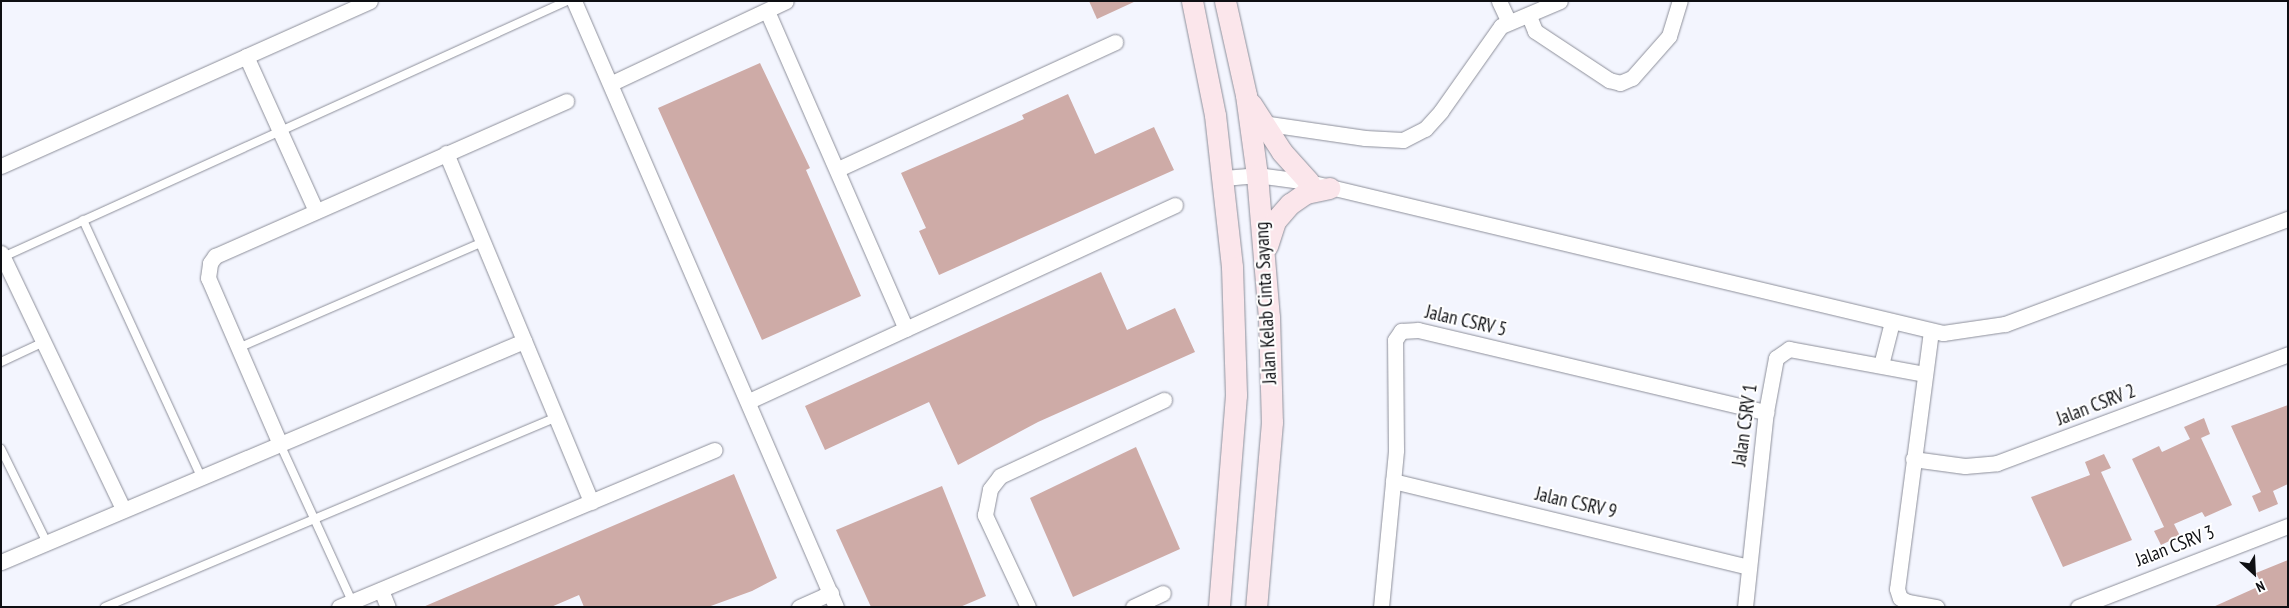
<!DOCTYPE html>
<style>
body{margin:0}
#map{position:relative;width:2289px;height:608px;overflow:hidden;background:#f3f5fe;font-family:"PT Sans Narrow",sans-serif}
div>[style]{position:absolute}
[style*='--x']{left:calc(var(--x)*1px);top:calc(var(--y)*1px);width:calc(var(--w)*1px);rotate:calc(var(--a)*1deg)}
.building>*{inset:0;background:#ceaba7}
.roads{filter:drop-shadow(0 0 1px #8d8f9a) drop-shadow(0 0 1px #8d8f9a)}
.lane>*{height:8px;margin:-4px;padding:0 4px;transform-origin:4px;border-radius:4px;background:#fff}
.street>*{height:15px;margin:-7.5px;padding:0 7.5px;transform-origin:7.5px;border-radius:7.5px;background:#fff}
.secondary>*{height:21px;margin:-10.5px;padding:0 10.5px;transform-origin:10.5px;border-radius:10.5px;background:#fbe6eb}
span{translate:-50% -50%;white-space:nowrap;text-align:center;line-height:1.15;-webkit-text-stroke:4px #fff;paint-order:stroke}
.street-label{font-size:19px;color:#0e0f13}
.frame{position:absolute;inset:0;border:2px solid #0e0f13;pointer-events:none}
.north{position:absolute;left:2229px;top:548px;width:50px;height:50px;-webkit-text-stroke:4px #fff;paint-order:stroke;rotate:155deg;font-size:14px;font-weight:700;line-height:20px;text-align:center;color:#0e0f13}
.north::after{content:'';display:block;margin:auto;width:18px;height:22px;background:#0e0f13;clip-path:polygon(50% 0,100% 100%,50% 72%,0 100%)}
</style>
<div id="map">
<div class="building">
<div style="clip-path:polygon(1089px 1px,1136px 1px,1097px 19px)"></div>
<div style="clip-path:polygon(760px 63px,810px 168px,806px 170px,861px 296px,762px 340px,658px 108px)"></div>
<div style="clip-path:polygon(1068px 94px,1095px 154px,1154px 127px,1174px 170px,939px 275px,919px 231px,926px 228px,901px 173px,1024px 119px,1022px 115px)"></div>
<div style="clip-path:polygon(1101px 272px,1127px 330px,1175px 308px,1195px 352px,1038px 422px,958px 465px,929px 402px,825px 450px,805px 406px)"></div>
<div style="clip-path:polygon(2288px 405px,2288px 484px,2273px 491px,2278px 504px,2259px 512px,2252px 496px,2261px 492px,2231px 426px)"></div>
<div style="clip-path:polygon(2204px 418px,2210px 434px,2201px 438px,2232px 505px,2205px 517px,2202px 512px,2174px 524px,2180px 536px,2161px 545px,2154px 531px,2164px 527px,2132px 459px,2159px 446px,2162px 452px,2190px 439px,2184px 427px)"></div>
<div style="clip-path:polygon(1136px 447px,1180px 549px,1073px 597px,1030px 498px)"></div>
<div style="clip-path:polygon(2104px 454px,2111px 468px,2101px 472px,2132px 540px,2063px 567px,2031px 497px,2090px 475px,2085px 462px)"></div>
<div style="clip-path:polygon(734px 474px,777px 578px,752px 591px,708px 607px,584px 607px,579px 595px,551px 607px,423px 607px)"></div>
<div style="clip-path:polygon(942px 486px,986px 596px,960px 607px,871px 607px,836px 530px)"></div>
<div style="clip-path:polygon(2288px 560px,2288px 607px,2213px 607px,2262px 585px,2256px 573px)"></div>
</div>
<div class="roads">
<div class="lane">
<div style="--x:83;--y:220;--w:282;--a:65.3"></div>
<div style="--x:3;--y:257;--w:619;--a:-24.41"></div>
<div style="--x:238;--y:348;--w:267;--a:-23.4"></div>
<div style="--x:1;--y:362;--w:47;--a:-24.9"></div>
<div style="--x:280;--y:444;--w:173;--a:65.4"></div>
<div style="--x:1;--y:449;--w:105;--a:63.9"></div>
<div style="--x:105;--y:607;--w:489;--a:-22.8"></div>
</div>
<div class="street">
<div style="--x:574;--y:1;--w:660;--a:66.62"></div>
<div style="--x:1499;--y:1;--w:23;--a:65"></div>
<div style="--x:767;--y:11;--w:347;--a:66.4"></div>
<div style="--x:1529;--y:16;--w:16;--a:68"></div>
<div style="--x:1535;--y:31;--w:89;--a:33.5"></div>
<div style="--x:1609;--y:80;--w:11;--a:15"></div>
<div style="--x:1620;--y:83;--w:13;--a:-23"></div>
<div style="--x:1632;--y:78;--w:56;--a:-48.6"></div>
<div style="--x:1669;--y:36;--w:37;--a:-73"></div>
<div style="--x:246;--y:56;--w:170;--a:65.7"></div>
<div style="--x:612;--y:83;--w:192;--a:-25.2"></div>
<div style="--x:1262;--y:123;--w:104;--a:8.3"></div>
<div style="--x:1365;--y:138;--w:38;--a:3"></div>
<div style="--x:1403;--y:140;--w:25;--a:-27"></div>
<div style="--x:1425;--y:129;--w:24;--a:-48"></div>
<div style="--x:1441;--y:111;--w:104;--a:-54.8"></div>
<div style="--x:1501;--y:26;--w:64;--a:-23"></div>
<div style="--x:446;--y:153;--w:378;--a:67.4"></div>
<div style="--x:1;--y:166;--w:404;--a:-24.1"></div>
<div style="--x:838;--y:169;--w:305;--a:-24.6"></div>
<div style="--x:1224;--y:178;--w:33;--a:-5"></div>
<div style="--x:1257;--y:175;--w:52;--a:7.7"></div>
<div style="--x:1309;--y:182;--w:652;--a:13.4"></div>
<div style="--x:1943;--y:333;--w:63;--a:-8.3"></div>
<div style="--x:2005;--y:324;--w:302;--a:-20.4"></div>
<div style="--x:1;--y:253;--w:284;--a:64.5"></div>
<div style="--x:1931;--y:331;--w:260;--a:97.5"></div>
<div style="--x:1897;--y:589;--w:9;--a:72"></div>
<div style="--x:1900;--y:598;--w:9;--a:27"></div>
<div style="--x:1908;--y:602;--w:29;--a:10"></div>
<div style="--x:1881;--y:365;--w:44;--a:-75.7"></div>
<div style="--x:749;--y:401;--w:469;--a:-24.7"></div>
<div style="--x:280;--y:444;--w:181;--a:-113.4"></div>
<div style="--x:208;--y:278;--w:15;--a:-82"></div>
<div style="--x:210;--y:263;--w:9;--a:-54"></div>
<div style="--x:215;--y:256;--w:384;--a:-23.8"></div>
<div style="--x:1913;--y:459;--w:52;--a:7.7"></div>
<div style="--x:1965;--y:466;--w:32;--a:-5"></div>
<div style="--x:1997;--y:463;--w:311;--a:-20.5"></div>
<div style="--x:1393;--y:481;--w:366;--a:13.6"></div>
<div style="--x:1;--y:562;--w:568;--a:-22.91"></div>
<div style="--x:381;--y:590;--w:18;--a:68"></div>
<div style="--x:339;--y:607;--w:407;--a:-22.7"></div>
<div style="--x:799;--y:607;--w:35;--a:-24"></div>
<div style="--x:1028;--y:607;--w:102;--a:-115.1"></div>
<div style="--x:985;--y:515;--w:26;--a:-79"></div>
<div style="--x:990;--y:489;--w:16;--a:-52"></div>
<div style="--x:1000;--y:476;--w:181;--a:-24.9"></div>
<div style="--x:1133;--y:607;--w:33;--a:-25"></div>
<div style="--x:1381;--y:607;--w:158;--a:-84.5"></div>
<div style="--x:1396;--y:450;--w:110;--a:-90.5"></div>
<div style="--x:1395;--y:340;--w:11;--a:-56"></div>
<div style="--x:1401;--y:331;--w:17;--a:-3"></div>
<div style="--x:1418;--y:330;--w:358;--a:13.3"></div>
<div style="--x:1745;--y:607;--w:196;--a:-83.9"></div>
<div style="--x:1766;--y:412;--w:55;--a:-79.5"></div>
<div style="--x:1776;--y:358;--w:16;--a:-35"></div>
<div style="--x:1789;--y:349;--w:138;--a:10.4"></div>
<div style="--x:2078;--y:607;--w:225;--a:-21.1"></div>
</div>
<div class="secondary">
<div style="--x:1192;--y:1;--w:116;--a:78.6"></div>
<div style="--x:1215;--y:115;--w:153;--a:83.6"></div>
<div style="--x:1232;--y:267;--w:128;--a:88.2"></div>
<div style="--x:1236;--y:395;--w:213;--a:94.6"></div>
<div style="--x:1225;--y:1;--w:96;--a:77.4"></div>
<div style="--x:1246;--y:95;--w:81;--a:82.2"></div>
<div style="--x:1257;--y:175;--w:143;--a:85.2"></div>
<div style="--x:1269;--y:317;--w:105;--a:88.4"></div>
<div style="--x:1272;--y:422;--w:186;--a:94.9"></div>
<div style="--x:1251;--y:104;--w:57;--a:57.1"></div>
<div style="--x:1282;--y:152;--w:40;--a:48"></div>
<div style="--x:1267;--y:246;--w:26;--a:-72"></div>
<div style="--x:1275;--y:221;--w:23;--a:-49"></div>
<div style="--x:1290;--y:204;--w:19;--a:-35"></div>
<div style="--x:1306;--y:193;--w:24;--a:-12"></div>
</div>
</div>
<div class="street-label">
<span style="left:1266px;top:303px;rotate:-93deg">Jalan Kelab Cinta Sayang</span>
<span style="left:1466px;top:321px;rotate:13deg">Jalan CSRV 5</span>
<span style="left:2096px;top:405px;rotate:-21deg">Jalan CSRV 2</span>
<span style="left:1745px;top:425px;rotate:-82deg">Jalan CSRV 1</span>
<span style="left:1576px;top:503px;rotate:13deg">Jalan CSRV 9</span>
<span style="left:2175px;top:546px;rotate:-21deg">Jalan CSRV 3</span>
</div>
<div class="frame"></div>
<div class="north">N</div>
</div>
